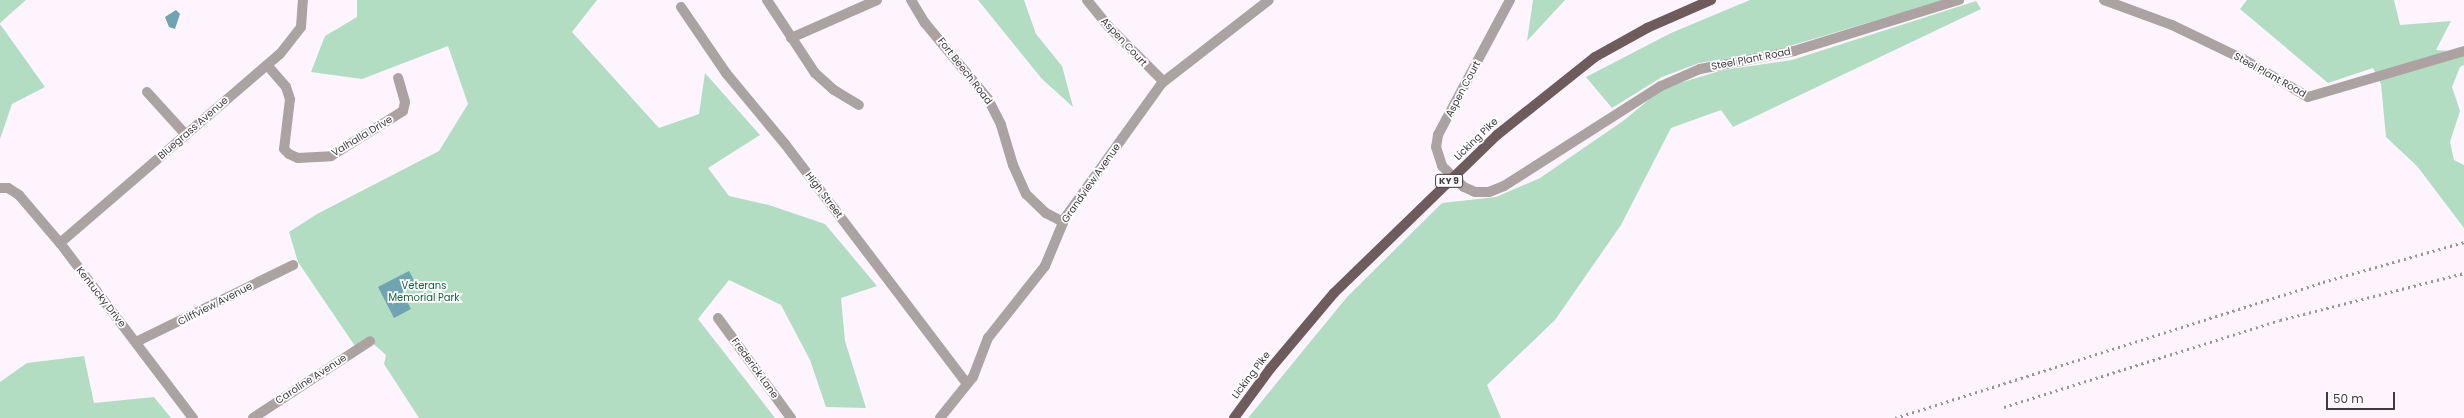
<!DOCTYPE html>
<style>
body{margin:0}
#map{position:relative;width:2464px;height:418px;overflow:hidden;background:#fdf4fe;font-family:Poppins,sans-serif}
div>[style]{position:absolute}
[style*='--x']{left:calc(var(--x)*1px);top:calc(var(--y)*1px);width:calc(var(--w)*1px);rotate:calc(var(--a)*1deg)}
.green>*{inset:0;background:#b2ddc3}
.water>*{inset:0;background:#6fa4b0}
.street>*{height:10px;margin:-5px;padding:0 5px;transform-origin:5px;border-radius:5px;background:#aca2a2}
.primary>*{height:10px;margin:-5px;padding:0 5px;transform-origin:5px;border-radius:5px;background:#6e5c5d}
.rail>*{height:3px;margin-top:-1.5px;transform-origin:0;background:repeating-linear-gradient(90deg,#9b939c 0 2px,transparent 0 6px)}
span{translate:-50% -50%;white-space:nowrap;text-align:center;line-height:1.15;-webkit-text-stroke:3.5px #fff;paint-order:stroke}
.shield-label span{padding:1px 3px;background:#fff;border:1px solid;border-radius:3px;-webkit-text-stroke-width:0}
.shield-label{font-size:9px;color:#3f3940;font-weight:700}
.street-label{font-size:10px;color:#3f3940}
.park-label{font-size:10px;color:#145d3c}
.scale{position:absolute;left:2326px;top:392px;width:69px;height:18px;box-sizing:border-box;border:2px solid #3f3940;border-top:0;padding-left:5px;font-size:12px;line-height:14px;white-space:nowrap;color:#3f3940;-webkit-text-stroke:3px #fff;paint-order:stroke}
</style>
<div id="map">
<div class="green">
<div style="clip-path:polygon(0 0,26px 0,0 23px)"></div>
<div style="clip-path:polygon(357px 0,597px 0,572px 32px,659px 128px,699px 114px,705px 73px,760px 135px,708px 168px,729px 196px,769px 205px,825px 224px,877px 286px,841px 298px,845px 341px,866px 408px,826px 407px,810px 360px,781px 305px,729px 280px,698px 319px,775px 418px,419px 418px,384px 364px,386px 355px,370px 341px,357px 349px,298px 262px,289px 232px,317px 214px,439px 151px,468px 104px,448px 46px,362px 79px,311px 72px,325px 36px,357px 17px)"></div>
<div style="clip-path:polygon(978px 0,1024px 0,1036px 34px,1062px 66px,1073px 107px,1042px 79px)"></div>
<div style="clip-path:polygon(1533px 0,1565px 0,1527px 41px)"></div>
<div style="clip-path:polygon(1750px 0,1944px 0,1773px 51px,1699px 63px,1662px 77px,1612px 108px,1586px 77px,1671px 33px)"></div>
<div style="clip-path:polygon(2247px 0,2394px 0,2400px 25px,2451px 21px,2436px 50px,2464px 52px,2464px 65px,2460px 67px,2452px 87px,2460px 111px,2450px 142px,2454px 160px,2464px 165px,2464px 228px,2417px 166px,2386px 137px,2381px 84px,2373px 68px,2328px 83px,2240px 9px)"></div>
<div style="clip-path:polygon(1976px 1px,1981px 9px,1733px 127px,1721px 110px,1671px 128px,1621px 225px,1555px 320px,1487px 385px,1501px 418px,1248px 418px,1347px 297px,1442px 203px,1496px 197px,1540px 178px,1623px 121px,1663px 88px,1723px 70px,1792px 60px)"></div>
<div style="clip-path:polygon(0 24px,45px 87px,12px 104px,0 139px)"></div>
<div style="clip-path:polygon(84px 356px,94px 403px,154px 397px,171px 418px,0 418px,0 382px,27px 363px)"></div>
</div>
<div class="water">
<div style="clip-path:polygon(176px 10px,180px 14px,175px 29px,169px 27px,165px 17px)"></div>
<div style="clip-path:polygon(409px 271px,416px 284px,402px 292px,411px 309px,394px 318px,378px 287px)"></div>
</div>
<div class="street">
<div style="--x:767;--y:0;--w:87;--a:56.7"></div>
<div style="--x:815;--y:73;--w:25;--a:42"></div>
<div style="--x:834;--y:90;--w:29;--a:31"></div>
<div style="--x:911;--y:0;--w:27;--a:59"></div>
<div style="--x:925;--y:23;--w:99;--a:50.3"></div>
<div style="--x:988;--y:99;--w:29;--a:63"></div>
<div style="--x:1001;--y:125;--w:42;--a:73.3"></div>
<div style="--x:1013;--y:165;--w:32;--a:66"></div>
<div style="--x:1026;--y:194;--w:28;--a:44"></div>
<div style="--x:1046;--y:213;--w:19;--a:28"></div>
<div style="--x:1087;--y:0;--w:36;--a:51"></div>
<div style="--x:1110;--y:28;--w:75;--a:45"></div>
<div style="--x:1510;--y:0;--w:153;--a:118.1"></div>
<div style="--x:1438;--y:135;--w:12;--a:99"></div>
<div style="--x:1436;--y:147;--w:20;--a:72"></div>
<div style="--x:1442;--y:166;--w:30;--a:44"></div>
<div style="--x:1464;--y:187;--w:12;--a:24"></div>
<div style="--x:1475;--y:192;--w:14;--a:0"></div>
<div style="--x:1489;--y:192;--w:16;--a:-22"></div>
<div style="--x:1504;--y:186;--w:186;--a:-32.5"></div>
<div style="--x:1661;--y:86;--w:43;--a:-23.6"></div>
<div style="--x:1700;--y:69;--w:96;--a:-10.8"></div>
<div style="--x:1794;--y:51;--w:173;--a:-17.2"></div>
<div style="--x:2104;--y:0;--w:72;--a:20.2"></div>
<div style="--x:2172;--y:25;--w:79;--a:25.6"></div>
<div style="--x:2243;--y:59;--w:75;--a:30.3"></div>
<div style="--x:2308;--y:97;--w:163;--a:-16.4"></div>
<div style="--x:681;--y:7;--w:80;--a:55.7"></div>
<div style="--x:726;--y:73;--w:92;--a:50.3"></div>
<div style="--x:785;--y:144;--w:301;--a:52.8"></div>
<div style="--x:791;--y:38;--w:94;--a:-23.8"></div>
<div style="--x:267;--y:65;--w:29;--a:49"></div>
<div style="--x:286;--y:87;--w:13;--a:72"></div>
<div style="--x:290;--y:99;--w:50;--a:96.8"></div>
<div style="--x:284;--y:149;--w:7;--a:45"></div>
<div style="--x:289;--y:154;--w:10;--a:24"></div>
<div style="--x:298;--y:158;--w:33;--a:-3"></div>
<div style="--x:331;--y:156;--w:85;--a:-32"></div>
<div style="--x:403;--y:111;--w:9;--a:-77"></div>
<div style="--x:405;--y:102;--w:25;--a:-106"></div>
<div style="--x:147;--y:92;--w:58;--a:47.8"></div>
<div style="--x:0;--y:188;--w:8;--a:0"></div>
<div style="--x:8;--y:188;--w:13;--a:32"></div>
<div style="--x:19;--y:195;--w:63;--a:49.5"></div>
<div style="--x:60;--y:243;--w:220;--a:52.8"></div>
<div style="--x:60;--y:243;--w:290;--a:-40.7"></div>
<div style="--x:280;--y:54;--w:34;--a:-52"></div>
<div style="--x:301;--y:27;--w:27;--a:-86"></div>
<div style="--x:718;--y:318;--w:124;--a:53.9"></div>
<div style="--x:136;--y:342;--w:175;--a:-26.1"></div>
<div style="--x:253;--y:418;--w:140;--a:-33.3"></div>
<div style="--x:940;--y:418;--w:53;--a:-51.2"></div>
<div style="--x:973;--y:377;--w:42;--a:-69"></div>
<div style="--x:988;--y:338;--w:92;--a:-51.6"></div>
<div style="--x:1045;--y:266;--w:52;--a:-67.4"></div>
<div style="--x:1065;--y:218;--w:166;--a:-54.3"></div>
<div style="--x:1162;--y:83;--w:135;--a:-37.8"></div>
</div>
<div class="primary">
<div style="--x:1234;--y:418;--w:61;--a:-53.7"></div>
<div style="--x:1270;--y:369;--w:99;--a:-49.9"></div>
<div style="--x:1334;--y:293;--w:227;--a:-44.1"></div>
<div style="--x:1497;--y:135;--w:125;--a:-38.5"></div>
<div style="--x:1595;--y:57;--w:60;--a:-29.1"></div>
<div style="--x:1647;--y:28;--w:70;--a:-23.6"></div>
</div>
<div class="rail">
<div style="--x:2004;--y:407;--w:289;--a:-17.5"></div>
<div style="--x:2280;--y:320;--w:190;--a:-14.3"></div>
<div style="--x:1895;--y:418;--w:449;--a:-17.6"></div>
<div style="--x:2323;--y:282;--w:147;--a:-15.8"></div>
</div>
<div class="shield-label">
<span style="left:1449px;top:181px">KY 9</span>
</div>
<div class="street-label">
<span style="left:1124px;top:42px;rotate:47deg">Aspen Court</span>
<span style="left:1751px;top:59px;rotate:-11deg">Steel Plant Road</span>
<span style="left:965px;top:71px;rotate:52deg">Fort Beech Road</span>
<span style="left:2270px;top:75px;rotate:29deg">Steel Plant Road</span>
<span style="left:1463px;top:89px;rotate:-62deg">Aspen Court</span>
<span style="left:193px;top:128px;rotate:-41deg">Bluegrass Avenue</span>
<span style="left:362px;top:136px;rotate:-31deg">Valhalla Drive</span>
<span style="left:1476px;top:139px;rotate:-44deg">Licking Pike</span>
<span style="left:1091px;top:183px;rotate:-55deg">Grandview Avenue</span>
<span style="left:824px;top:195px;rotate:53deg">High Street</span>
<span style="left:101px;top:297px;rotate:52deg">Kentucky Drive</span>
<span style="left:215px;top:304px;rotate:-27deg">Cliffview Avenue</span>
<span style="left:755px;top:368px;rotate:54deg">Frederick Lane</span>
<span style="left:1251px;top:375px;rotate:-53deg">Licking Pike</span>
<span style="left:311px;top:379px;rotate:-33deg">Caroline Avenue</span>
</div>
<div class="park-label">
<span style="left:424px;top:291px">Veterans<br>Memorial Park</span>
</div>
<div class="scale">50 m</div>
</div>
